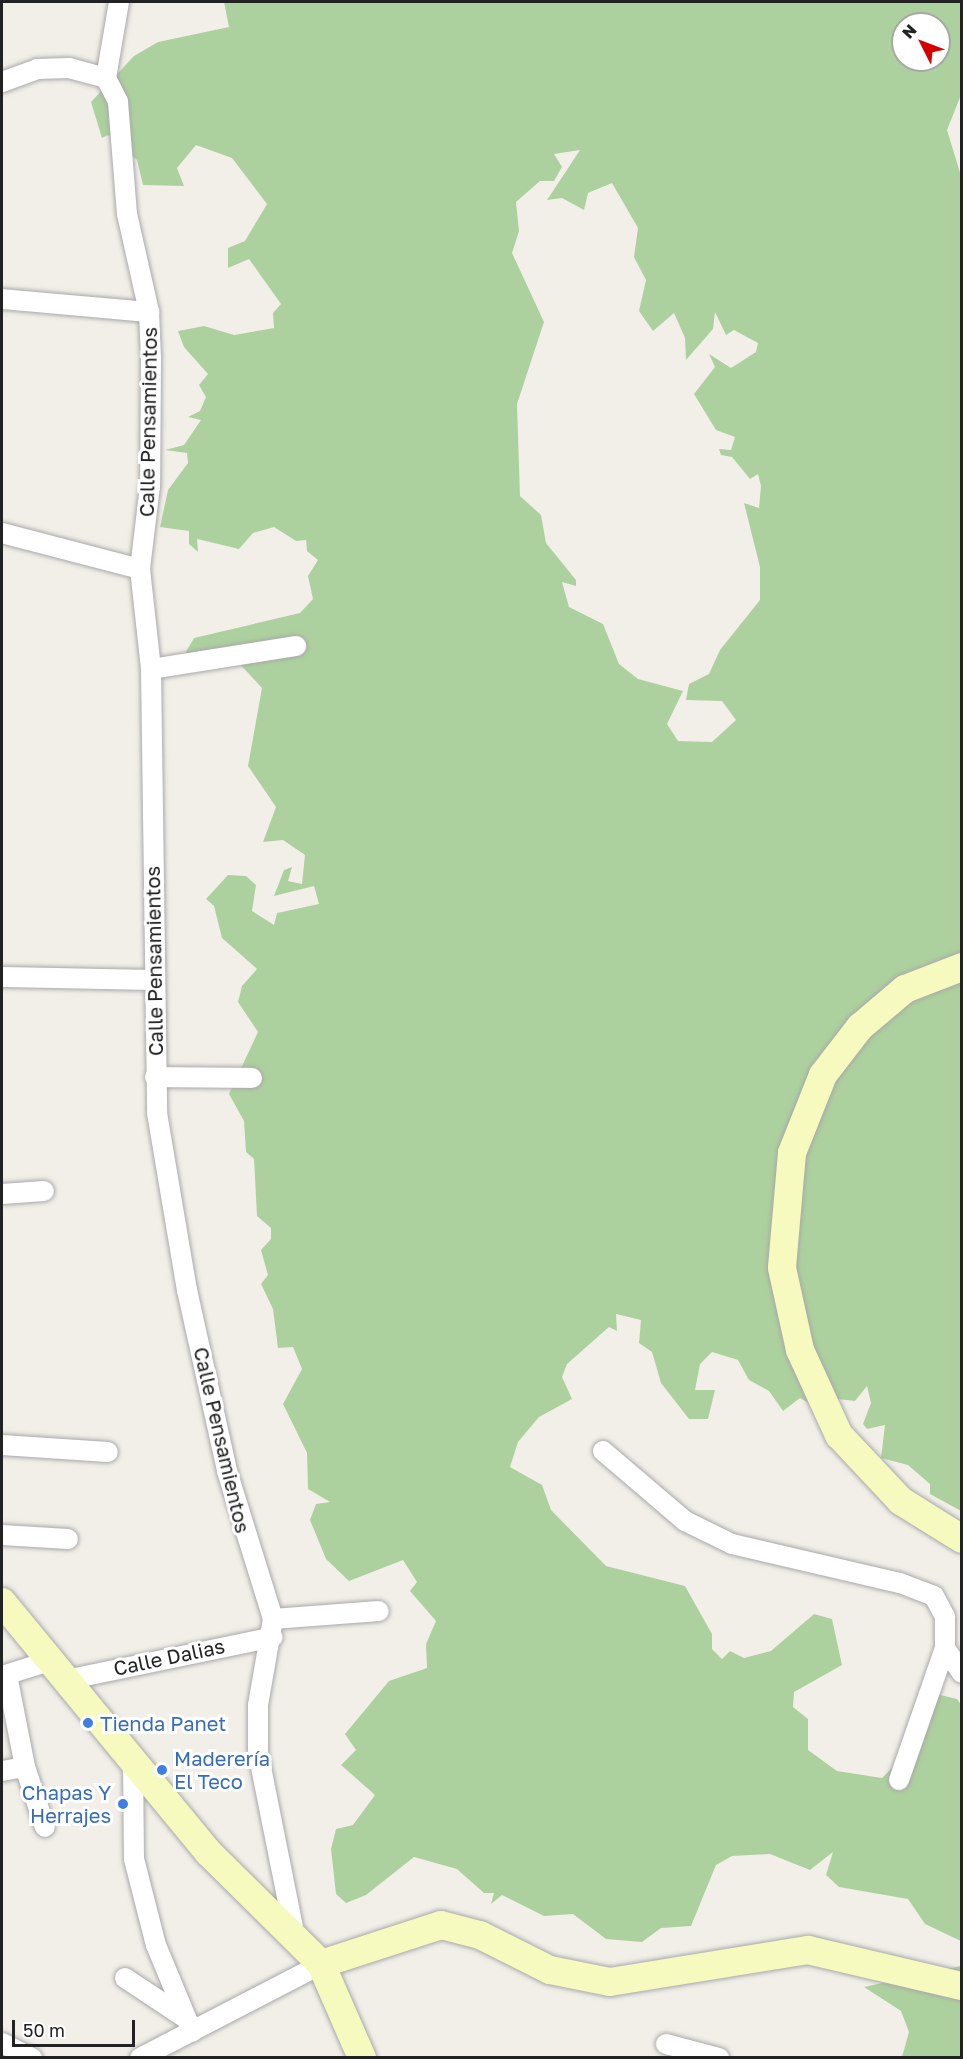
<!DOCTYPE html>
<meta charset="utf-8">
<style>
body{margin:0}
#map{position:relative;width:963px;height:2059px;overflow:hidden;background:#f2efe9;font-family:"Golos Text",sans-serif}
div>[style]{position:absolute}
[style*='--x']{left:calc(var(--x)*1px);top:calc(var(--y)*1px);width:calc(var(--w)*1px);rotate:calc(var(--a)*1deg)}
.forest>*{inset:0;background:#add19e}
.roads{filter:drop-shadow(0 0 2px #a9a9a9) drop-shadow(0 0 2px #a9a9a9)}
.minor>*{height:20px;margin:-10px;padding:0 10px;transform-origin:10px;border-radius:10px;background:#fff}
.secondary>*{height:28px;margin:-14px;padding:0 14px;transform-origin:14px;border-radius:14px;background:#f7fabf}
.dots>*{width:16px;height:16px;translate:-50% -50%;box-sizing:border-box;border:3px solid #fff;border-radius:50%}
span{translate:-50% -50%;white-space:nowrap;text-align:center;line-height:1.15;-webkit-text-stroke:6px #fff;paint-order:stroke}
.street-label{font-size:20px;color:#222}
.shop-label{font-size:20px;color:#366cbe}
.left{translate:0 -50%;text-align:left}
.right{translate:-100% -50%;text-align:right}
.frame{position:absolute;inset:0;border:3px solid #222;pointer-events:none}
.north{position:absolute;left:891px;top:12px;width:60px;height:60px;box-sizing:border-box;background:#fff;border:2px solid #a7a7a7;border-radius:50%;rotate:312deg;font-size:16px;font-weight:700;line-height:24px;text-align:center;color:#222}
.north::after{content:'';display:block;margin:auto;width:21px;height:27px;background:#d40000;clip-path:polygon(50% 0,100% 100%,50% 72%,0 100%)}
.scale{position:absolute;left:12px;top:2020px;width:123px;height:27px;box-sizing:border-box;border:3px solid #222;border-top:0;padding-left:8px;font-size:18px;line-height:21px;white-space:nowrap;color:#222;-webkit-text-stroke:4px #fff;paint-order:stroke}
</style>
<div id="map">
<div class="forest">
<div style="clip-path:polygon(evenodd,224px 2px,961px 2px,961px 95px,947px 130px,962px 179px,961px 1511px,930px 1494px,930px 1484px,908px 1465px,881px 1458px,885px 1425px,867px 1429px,863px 1424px,871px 1403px,867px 1386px,855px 1401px,838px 1399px,818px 1408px,800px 1398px,783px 1411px,769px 1391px,749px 1380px,738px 1360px,712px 1352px,700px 1364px,695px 1390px,715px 1390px,708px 1419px,689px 1419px,661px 1383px,652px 1352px,639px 1343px,641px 1320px,616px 1314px,617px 1331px,609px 1327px,567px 1364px,562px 1377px,572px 1399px,539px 1417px,518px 1442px,510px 1467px,542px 1485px,551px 1510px,606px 1566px,685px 1586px,712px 1634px,712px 1649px,722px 1659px,730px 1651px,744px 1658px,771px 1651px,814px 1614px,832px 1619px,842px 1665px,794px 1692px,793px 1707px,808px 1719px,808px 1750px,837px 1771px,882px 1778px,915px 1745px,936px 1694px,957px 1699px,962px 1706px,961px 1941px,925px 1924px,908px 1899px,839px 1887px,826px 1875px,833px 1852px,810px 1870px,770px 1854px,732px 1856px,716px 1865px,691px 1926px,661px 1928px,642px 1942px,606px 1939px,573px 1914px,544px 1916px,502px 1895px,491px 1904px,494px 1893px,484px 1893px,457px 1869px,414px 1857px,366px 1895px,346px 1903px,336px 1894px,331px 1849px,336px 1829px,353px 1825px,375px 1795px,341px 1765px,356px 1750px,345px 1734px,389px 1681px,427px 1668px,426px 1644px,436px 1621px,410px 1591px,417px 1582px,403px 1560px,349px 1581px,326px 1559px,310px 1520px,316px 1504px,330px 1502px,308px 1489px,307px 1453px,283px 1404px,302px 1369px,293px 1347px,278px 1348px,273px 1309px,261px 1284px,268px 1275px,261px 1250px,271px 1239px,271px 1228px,257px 1216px,254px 1159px,246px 1152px,244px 1121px,229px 1094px,258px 1032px,238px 1002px,242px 986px,257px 969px,222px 938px,214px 906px,206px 899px,228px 875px,246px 876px,256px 885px,252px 911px,274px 925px,277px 913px,319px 904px,314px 886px,274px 896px,284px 870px,292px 867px,288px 881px,302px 884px,305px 855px,283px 840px,263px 842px,276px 807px,248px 766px,262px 688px,237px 661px,182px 659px,194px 638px,300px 613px,313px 599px,308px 576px,318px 560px,307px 551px,306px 540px,296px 541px,274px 527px,253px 533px,239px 549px,197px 539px,198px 552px,189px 544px,189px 531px,160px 527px,168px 490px,188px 463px,187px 453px,165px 450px,184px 445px,201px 420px,188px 417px,200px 411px,206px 397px,199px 385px,208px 374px,184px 347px,178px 331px,204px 326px,234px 335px,274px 328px,273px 313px,281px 304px,249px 259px,228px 268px,228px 248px,245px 241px,267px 204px,232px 158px,196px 145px,177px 168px,184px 186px,143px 185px,137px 160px,108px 135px,102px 138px,91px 102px,134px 56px,158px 42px,229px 27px,224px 2px,903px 24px,939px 24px,939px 60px,903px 60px,903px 24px,224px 2px,580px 150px,547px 200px,562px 198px,584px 210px,588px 193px,612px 183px,638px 228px,634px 257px,646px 280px,639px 311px,653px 331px,674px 313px,685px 338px,686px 360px,713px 329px,715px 312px,726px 335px,734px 330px,758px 343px,756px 352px,731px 368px,709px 354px,715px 367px,694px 394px,716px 430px,735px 437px,731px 450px,719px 449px,721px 455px,732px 457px,750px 479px,758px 474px,761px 486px,759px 508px,744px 503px,760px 567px,760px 600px,720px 650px,709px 674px,689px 684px,686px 700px,722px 701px,736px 720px,712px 742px,678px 741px,667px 724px,683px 691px,638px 679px,619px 664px,603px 624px,569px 607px,562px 582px,576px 586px,576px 580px,546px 543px,541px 515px,520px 496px,517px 404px,544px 322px,512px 253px,519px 231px,516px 202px,540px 181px,554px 181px,562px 167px,554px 154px,580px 150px)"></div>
<div style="clip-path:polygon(961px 1966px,961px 2057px,902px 2057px,909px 2032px,901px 2011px,864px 1987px)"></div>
</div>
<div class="roads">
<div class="minor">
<div style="--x:106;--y:78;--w:77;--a:-80.3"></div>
<div style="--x:2;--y:82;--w:37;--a:-20"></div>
<div style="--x:37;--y:69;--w:32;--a:-2"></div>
<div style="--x:69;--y:68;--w:38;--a:15"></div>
<div style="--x:106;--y:78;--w:27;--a:63"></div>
<div style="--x:118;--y:102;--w:112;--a:85.4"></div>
<div style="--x:127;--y:214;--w:100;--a:77.3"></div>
<div style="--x:149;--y:312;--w:46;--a:87.5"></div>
<div style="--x:151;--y:358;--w:128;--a:90.4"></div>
<div style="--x:150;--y:486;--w:84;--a:96.9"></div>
<div style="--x:140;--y:569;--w:101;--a:83.7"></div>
<div style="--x:151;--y:669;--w:444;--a:89.2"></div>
<div style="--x:157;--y:1113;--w:180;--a:80.4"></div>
<div style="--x:187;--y:1290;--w:185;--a:77.5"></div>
<div style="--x:227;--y:1471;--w:155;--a:72.7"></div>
<div style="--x:273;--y:1619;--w:87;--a:99.9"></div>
<div style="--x:258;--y:1705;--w:47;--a:90"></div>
<div style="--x:258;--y:1752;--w:190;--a:78.7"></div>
<div style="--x:2;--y:299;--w:148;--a:5.1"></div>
<div style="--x:2;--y:533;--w:143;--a:14.6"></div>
<div style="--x:151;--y:669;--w:147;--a:-9"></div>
<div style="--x:2;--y:977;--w:153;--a:1.1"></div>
<div style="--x:155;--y:1077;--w:97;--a:0.6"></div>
<div style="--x:2;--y:1194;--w:42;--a:-4.1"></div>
<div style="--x:2;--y:1445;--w:106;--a:3.8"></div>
<div style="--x:603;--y:1451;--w:108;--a:40.5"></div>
<div style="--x:685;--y:1521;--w:52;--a:26.1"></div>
<div style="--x:732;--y:1544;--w:172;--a:13.1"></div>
<div style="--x:900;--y:1583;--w:36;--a:21"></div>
<div style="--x:934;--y:1596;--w:24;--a:62"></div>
<div style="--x:945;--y:1617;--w:31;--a:90"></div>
<div style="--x:945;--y:1648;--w:30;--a:56"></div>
<div style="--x:2;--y:1535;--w:66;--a:3.5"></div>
<div style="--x:273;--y:1619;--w:106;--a:-4.3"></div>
<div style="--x:7;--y:1675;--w:94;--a:78.9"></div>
<div style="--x:25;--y:1767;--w:63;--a:71.6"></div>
<div style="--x:2;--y:1676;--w:50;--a:-17.4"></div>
<div style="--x:66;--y:1680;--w:211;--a:-11.7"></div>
<div style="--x:133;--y:1763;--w:96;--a:89.4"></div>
<div style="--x:134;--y:1859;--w:89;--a:75.7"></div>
<div style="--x:156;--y:1945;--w:94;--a:67.5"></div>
<div style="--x:2;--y:1771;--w:23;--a:-10"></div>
<div style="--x:899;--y:1780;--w:140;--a:-70.8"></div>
<div style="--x:125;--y:1978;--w:74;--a:33.5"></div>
<div style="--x:2;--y:2043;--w:34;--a:27"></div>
<div style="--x:666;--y:2044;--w:55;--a:14.8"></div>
<div style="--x:140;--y:2058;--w:204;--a:-27.4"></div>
</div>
<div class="secondary">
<div style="--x:962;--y:967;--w:61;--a:158.9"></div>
<div style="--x:905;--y:989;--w:59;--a:139.8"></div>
<div style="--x:860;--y:1027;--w:61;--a:127.6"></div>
<div style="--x:823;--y:1075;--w:84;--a:111.7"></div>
<div style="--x:792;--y:1153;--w:115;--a:95"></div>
<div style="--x:782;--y:1268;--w:84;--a:77.6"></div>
<div style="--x:800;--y:1350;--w:94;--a:65.4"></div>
<div style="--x:839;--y:1435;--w:91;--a:46.8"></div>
<div style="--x:901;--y:1501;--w:72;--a:31.9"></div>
<div style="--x:2;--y:1602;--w:325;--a:50.5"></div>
<div style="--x:209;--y:1853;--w:158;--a:44.7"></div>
<div style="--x:321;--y:1964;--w:103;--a:66.4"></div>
<div style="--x:321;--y:1964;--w:126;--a:-18"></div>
<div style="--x:441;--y:1925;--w:40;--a:14.4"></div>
<div style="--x:480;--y:1935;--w:78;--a:26.6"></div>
<div style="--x:550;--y:1970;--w:61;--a:11.3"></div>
<div style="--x:610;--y:1982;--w:201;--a:-9.2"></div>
<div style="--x:808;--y:1950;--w:158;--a:13.2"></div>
</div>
</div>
<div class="dots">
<div style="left:88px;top:1723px;background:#3f7fe0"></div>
<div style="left:162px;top:1770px;background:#3f7fe0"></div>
<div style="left:123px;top:1804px;background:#3f7fe0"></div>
</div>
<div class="street-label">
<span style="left:148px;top:422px;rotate:-89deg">Calle Pensamientos</span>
<span style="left:154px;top:961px;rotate:-91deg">Calle Pensamientos</span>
<span style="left:222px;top:1440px;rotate:77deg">Calle Pensamientos</span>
<span style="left:169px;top:1657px;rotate:-12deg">Calle Dalias</span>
</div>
<div class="shop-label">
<span class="left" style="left:100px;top:1723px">Tienda Panet</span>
<span class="left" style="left:174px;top:1770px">Maderería<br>El Teco</span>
<span class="right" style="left:111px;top:1804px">Chapas Y<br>Herrajes</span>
</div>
<div class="frame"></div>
<div class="north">N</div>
<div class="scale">50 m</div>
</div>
